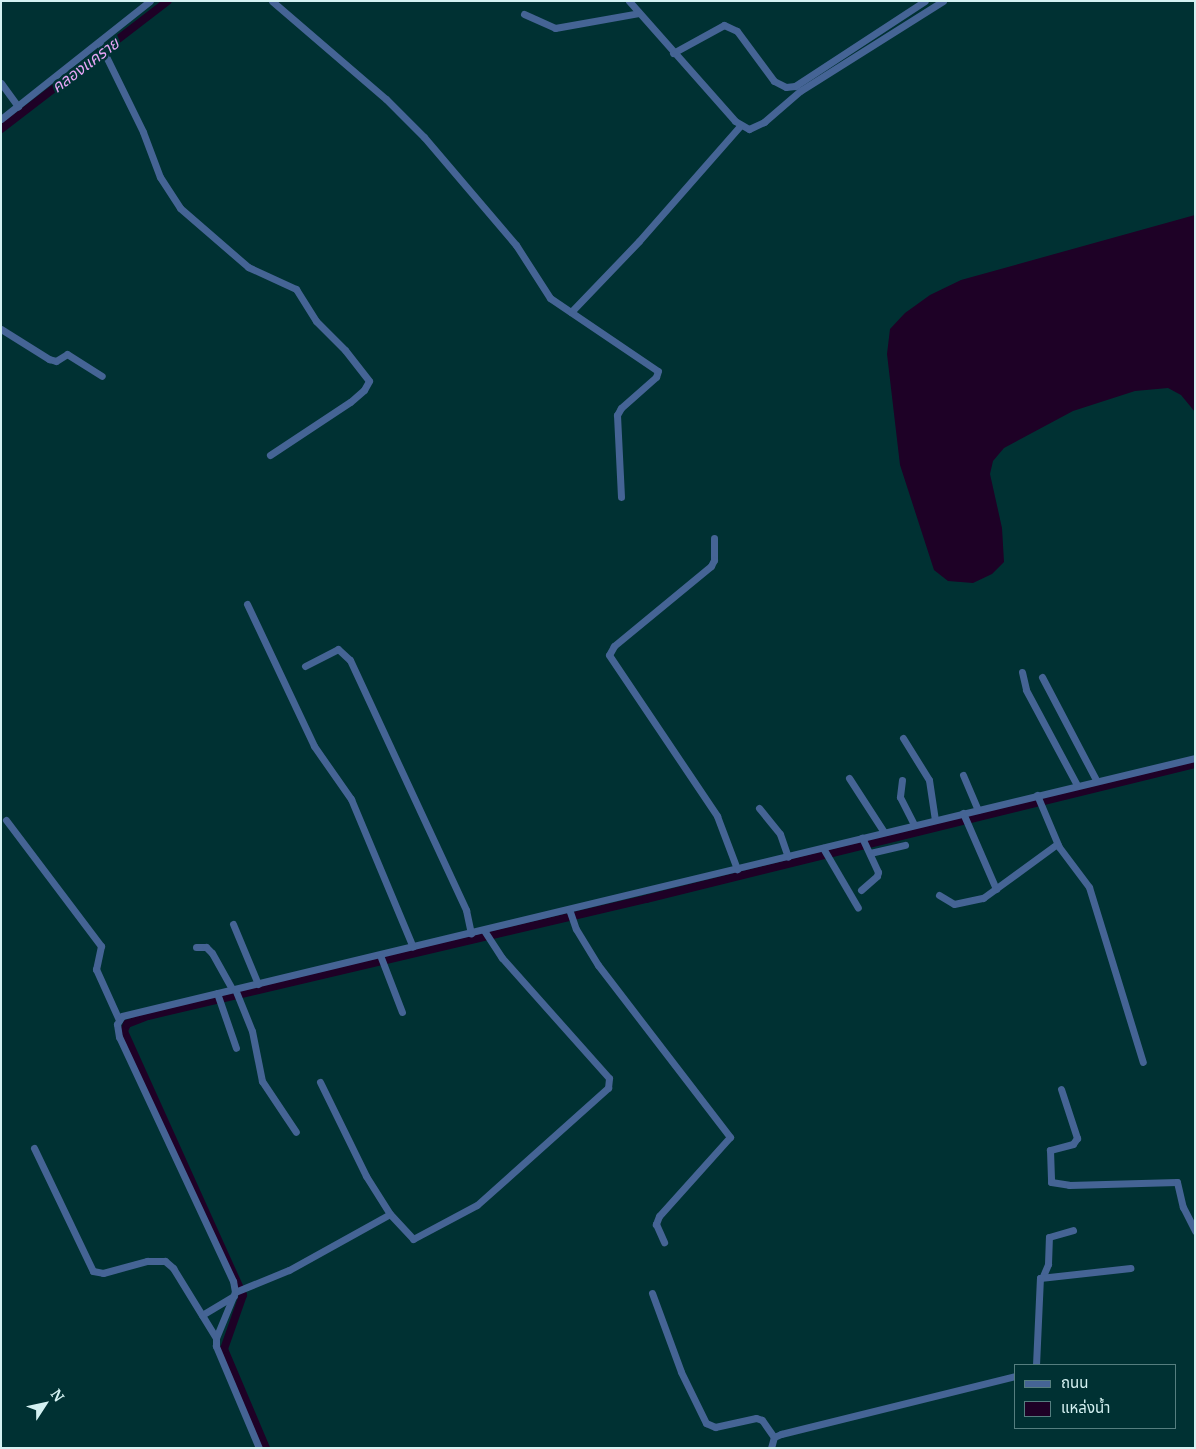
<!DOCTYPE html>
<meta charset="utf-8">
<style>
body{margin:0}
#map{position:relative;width:1196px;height:1449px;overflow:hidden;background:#003133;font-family:Merriweather,"Noto Sans Thai",serif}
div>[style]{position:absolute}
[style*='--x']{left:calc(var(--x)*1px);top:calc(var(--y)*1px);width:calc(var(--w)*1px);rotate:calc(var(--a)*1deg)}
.water>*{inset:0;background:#1e0126}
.canal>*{height:8px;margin:-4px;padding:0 4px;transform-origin:4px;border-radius:4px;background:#1e0126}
.street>*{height:7px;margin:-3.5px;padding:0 3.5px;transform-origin:3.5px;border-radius:3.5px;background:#456495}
span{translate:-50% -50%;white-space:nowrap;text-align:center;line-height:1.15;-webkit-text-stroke:5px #003133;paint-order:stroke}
.water-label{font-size:16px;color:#e7a6f7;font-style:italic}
.frame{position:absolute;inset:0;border:2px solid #d4f1f2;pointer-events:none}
.legend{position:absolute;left:1014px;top:1364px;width:162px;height:65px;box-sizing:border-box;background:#003133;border:1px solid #557e7f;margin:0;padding:6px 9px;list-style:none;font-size:15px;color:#d4f1f2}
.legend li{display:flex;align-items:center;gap:10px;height:25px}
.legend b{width:25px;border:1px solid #557e7f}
.north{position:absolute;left:20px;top:1379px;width:50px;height:50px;-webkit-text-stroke:4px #003133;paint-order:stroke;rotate:55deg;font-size:14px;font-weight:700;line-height:20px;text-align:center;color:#d4f1f2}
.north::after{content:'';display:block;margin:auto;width:18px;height:22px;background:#d4f1f2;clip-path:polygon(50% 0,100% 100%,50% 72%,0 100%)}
</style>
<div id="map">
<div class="water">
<div style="clip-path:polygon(1195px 215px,1195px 412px,1181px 395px,1168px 388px,1135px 391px,1073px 411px,1004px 448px,993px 461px,990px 474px,1002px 528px,1004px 562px,992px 574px,973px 583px,948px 581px,934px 570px,900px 465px,887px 354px,890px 329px,905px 313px,930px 295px,961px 280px)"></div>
</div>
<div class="canal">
<div style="--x:1;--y:129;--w:210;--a:-37.5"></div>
<div style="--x:266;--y:1448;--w:108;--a:-113"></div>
<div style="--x:224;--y:1349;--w:57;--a:-70.6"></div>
<div style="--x:243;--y:1295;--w:290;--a:-114.3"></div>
<div style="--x:124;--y:1031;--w:8;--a:-67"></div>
<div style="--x:127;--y:1024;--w:22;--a:-21"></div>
<div style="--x:148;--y:1016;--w:512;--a:-13.22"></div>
<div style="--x:646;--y:899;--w:565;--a:-13.82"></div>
</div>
<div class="street">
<div style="--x:272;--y:1;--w:150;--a:40.7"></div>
<div style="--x:386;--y:99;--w:54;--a:45"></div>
<div style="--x:424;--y:137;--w:142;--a:49.6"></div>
<div style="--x:516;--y:245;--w:63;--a:57.3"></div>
<div style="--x:550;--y:298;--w:130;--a:34.1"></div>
<div style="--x:658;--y:371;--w:6;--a:108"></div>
<div style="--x:656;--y:377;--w:47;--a:138.5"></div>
<div style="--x:621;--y:408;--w:8;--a:120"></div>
<div style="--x:617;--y:415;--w:82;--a:87.2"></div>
<div style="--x:629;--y:1;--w:160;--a:48.5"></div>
<div style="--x:735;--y:121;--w:16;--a:30"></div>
<div style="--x:749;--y:129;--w:17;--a:-25"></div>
<div style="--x:764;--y:122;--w:48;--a:-40.7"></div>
<div style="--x:800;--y:91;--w:169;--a:-32.2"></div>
<div style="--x:524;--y:14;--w:34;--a:24"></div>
<div style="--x:555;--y:28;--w:85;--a:-10.1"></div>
<div style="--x:99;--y:42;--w:100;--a:63.9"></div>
<div style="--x:143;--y:132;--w:48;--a:69.3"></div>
<div style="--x:160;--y:177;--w:37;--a:57"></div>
<div style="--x:180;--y:208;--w:90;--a:40.9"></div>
<div style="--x:248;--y:267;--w:53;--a:24.6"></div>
<div style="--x:296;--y:289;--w:38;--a:58"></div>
<div style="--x:316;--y:321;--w:41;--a:45"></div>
<div style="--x:345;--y:350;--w:39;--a:52"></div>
<div style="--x:369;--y:381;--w:10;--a:119"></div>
<div style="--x:364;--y:390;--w:18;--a:139"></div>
<div style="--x:350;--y:402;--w:96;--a:146.5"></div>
<div style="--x:673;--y:53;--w:58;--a:-28.8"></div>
<div style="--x:724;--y:25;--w:14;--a:25"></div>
<div style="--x:737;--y:31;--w:62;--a:53.5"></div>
<div style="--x:774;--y:81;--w:13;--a:27"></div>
<div style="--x:786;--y:87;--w:9;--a:-6"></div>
<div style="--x:795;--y:86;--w:155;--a:-33.2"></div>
<div style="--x:1;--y:83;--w:29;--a:54"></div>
<div style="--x:1;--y:119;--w:190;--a:-38.4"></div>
<div style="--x:571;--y:312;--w:98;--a:-46.2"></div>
<div style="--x:639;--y:241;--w:153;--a:-48.7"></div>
<div style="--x:1;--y:329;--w:57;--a:32"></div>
<div style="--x:49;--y:359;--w:7;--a:16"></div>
<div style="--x:56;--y:361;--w:13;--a:-32"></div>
<div style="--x:67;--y:354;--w:41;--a:32.2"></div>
<div style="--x:714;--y:538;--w:22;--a:90"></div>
<div style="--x:714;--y:560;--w:7;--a:117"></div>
<div style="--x:711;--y:566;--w:126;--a:140.5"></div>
<div style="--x:614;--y:646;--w:10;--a:119"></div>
<div style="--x:609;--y:655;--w:194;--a:56.1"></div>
<div style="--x:717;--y:816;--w:57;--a:69.3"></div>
<div style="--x:247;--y:604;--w:157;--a:64.7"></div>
<div style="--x:314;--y:746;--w:65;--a:55.1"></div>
<div style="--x:351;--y:799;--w:160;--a:67.3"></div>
<div style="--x:305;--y:666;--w:37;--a:-27"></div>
<div style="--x:338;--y:649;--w:16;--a:43"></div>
<div style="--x:350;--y:660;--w:276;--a:65.1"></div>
<div style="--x:466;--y:910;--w:24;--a:78"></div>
<div style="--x:1022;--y:672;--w:18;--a:77"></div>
<div style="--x:1026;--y:690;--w:108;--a:61.8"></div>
<div style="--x:1042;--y:677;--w:116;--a:62.3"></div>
<div style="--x:903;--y:738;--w:49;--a:58.2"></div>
<div style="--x:929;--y:780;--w:40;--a:81.5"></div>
<div style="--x:963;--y:775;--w:38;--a:67"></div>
<div style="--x:849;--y:778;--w:64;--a:57.1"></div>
<div style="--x:902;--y:780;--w:17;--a:97"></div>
<div style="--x:900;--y:797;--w:31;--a:63"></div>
<div style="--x:1037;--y:795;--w:56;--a:67.1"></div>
<div style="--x:1059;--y:847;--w:50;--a:53.1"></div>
<div style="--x:1089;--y:887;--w:183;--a:72.9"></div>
<div style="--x:759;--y:808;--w:33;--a:51"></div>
<div style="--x:780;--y:834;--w:24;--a:71"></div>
<div style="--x:963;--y:813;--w:83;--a:66.5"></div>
<div style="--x:6;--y:820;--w:158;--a:53"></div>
<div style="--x:101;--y:946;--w:24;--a:102"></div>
<div style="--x:96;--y:969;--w:56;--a:65.7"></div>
<div style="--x:823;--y:848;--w:69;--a:59.7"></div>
<div style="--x:870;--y:853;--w:36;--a:-13"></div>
<div style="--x:861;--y:890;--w:21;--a:-41"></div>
<div style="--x:877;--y:876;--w:4;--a:-76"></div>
<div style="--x:878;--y:872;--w:38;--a:-115"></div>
<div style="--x:939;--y:895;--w:17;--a:31"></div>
<div style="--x:954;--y:904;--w:30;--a:-12"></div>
<div style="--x:983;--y:898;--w:92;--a:-36.1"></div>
<div style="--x:569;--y:909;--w:21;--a:71"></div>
<div style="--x:576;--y:929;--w:42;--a:58.6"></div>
<div style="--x:598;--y:965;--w:217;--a:52.5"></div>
<div style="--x:730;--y:1137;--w:106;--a:131.9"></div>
<div style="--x:659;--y:1216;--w:9;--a:111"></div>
<div style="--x:656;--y:1224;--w:20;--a:66"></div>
<div style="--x:233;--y:924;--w:65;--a:67.4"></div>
<div style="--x:196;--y:947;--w:10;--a:0"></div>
<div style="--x:206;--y:947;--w:8;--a:45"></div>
<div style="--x:212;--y:953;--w:41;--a:60.9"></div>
<div style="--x:380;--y:955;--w:61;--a:68.9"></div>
<div style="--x:235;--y:989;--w:45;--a:68"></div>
<div style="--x:252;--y:1031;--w:51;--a:78.7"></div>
<div style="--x:262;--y:1081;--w:61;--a:56.3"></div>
<div style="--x:217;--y:993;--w:58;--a:70.9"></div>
<div style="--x:320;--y:1082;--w:105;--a:63.9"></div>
<div style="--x:366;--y:1176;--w:45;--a:57.7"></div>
<div style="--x:390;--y:1214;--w:34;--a:47"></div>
<div style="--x:413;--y:1239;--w:72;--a:-28"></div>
<div style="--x:477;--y:1205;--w:176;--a:-41.8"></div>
<div style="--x:608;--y:1088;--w:10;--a:-84"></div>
<div style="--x:609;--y:1078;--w:161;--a:-131.7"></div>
<div style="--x:502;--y:958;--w:33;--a:-123"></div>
<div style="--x:1061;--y:1089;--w:52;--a:71.9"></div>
<div style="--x:1077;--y:1138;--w:7;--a:124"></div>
<div style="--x:1073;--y:1144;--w:24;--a:165"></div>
<div style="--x:1050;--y:1150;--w:32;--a:88"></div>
<div style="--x:1051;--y:1182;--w:18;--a:9"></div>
<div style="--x:1069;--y:1185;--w:108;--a:-1.6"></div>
<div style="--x:1177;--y:1182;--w:26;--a:77"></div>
<div style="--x:1183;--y:1207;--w:27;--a:63"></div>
<div style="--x:34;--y:1148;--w:136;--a:64.4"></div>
<div style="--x:93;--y:1271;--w:10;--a:11"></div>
<div style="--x:103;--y:1273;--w:46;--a:-15.3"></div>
<div style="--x:147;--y:1261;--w:18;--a:0"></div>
<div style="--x:165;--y:1261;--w:11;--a:41"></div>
<div style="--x:173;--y:1268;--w:82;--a:58.4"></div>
<div style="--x:1043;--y:1276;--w:13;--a:-67"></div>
<div style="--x:1048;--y:1264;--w:27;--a:-88"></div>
<div style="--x:1049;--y:1237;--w:25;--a:-16"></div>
<div style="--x:235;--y:1292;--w:58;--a:-22.2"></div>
<div style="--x:289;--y:1270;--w:115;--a:-29"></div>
<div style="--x:652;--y:1293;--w:84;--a:69.8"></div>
<div style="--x:681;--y:1372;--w:57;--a:63.9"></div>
<div style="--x:706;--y:1423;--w:10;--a:24"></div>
<div style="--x:715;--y:1427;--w:42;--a:-12.4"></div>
<div style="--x:756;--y:1418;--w:6;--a:18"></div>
<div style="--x:762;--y:1420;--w:21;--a:55"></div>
<div style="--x:202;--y:1315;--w:37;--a:-31"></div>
<div style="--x:1036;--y:1365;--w:87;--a:-87.4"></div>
<div style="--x:1040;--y:1278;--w:91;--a:-6.3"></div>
<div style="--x:259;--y:1448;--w:111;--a:-112.9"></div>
<div style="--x:216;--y:1346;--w:8;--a:-90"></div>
<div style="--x:216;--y:1338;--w:50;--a:-67.6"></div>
<div style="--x:235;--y:1292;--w:11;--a:-100"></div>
<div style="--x:233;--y:1281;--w:269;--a:-115"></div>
<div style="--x:119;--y:1037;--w:13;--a:-99"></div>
<div style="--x:117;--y:1024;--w:9;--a:-58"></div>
<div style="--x:122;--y:1016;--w:1104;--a:-13.52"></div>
<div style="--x:771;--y:1448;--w:11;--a:-75"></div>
<div style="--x:774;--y:1437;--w:8;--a:-23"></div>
<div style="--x:781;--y:1434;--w:241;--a:-13.9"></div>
</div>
<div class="water-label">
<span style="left:85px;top:65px;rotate:-37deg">คลองเเคราย</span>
</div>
<div class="frame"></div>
<ul class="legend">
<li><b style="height:6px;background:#456495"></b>ถนน</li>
<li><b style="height:14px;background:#1e0126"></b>แหล่งน้ำ</li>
</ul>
<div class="north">N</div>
</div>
